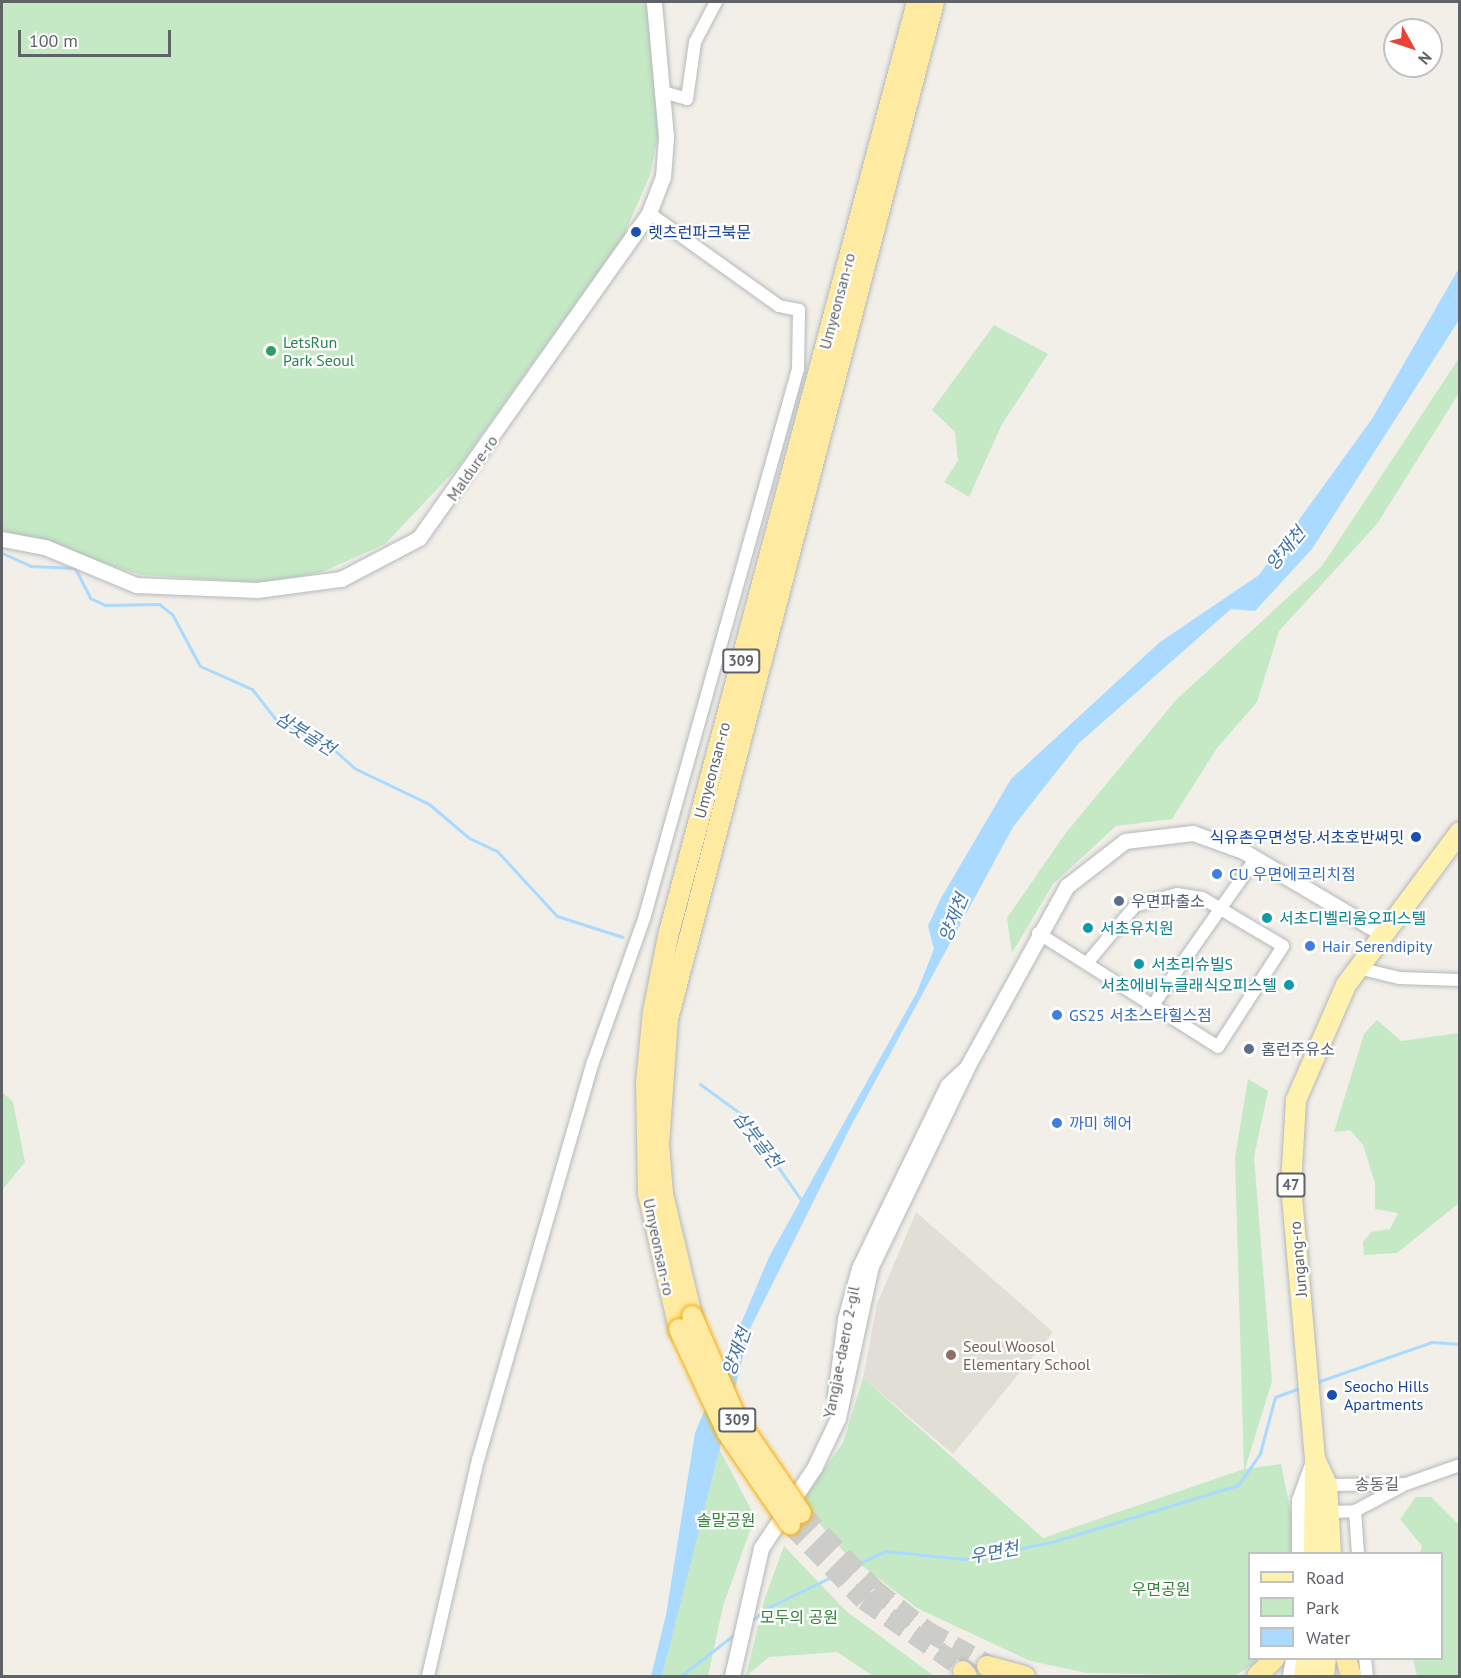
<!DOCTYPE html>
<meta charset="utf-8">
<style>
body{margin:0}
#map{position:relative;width:1461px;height:1678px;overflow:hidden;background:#f1efe8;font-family:"PT Sans","Noto Sans KR",sans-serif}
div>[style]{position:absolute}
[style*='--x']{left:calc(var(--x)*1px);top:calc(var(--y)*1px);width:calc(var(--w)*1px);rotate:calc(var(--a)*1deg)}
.education>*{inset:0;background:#e1ded6}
.green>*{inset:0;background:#c5e8c5}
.water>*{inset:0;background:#aadaff}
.stream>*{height:3px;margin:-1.5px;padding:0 1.5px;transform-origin:1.5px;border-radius:1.5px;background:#aadaff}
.trunk-tunnel>*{height:20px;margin-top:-10px;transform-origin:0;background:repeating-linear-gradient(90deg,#ccccc8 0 20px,transparent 0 30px)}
.roads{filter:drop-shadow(0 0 2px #b5b8bc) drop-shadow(0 0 2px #b5b8bc)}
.minor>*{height:12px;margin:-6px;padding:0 6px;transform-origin:6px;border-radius:6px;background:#fff}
.tertiary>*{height:15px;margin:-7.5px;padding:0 7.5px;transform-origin:7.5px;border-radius:7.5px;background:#fff}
.primary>*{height:20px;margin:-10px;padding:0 10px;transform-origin:10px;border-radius:10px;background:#fff2af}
.trunk>*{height:20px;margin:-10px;padding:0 10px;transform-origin:10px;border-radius:10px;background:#feeaa1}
.bridges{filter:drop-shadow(0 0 2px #f9ab00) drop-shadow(0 0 2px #f9ab00)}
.trunk-bridge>*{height:20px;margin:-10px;padding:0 10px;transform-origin:10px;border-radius:10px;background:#feeaa1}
.dots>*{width:16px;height:16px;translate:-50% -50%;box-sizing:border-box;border:3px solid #fff;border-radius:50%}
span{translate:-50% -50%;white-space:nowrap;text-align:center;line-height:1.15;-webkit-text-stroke:4.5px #fff;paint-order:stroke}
.shield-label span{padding:2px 4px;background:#fff;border:2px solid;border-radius:4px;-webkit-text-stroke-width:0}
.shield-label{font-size:15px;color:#5f6368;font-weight:700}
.transit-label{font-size:16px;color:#164399}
.left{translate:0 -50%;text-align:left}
.right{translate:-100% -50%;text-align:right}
.street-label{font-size:16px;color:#5f6368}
.leisure-label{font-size:16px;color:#27864d}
.shop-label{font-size:16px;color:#366cbe}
.service-label{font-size:16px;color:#4e5e75}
.culture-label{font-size:16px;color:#0d838f}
.education-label{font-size:16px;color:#785e54}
.park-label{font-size:16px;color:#348238}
.water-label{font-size:18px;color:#4174aa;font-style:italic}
.frame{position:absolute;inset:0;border:3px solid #5f6368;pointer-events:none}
.legend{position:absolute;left:1248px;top:1552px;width:195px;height:108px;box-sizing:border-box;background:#fff;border:2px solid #bfc1c3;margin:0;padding:8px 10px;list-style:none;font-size:18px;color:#5f6368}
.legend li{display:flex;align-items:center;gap:12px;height:30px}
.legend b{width:30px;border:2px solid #bfc1c3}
.north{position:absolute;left:1383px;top:18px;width:60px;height:60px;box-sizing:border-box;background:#fff;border:2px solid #bfc1c3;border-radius:50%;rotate:130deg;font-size:16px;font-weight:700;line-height:24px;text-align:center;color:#5f6368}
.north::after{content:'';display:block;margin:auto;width:21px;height:27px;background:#ea4335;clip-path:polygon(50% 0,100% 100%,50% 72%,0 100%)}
.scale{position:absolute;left:18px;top:30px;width:153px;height:27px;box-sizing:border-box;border:3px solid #5f6368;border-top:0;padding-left:8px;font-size:18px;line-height:21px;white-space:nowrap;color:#5f6368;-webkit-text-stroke:4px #fff;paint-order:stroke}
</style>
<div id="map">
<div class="education">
<div style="clip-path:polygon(916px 1212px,1053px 1332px,953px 1454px,863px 1378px,877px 1304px)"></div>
</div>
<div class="green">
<div style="clip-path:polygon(2px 2px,646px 2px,661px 121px,650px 175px,623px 237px,460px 465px,385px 544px,322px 572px,265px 583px,141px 575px,2px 531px)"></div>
<div style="clip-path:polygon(994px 325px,1048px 354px,1002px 424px,969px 497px,944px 482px,958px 461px,955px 432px,932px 410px)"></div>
<div style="clip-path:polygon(1459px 358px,1459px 393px,1377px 524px,1279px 631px,1257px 702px,1217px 748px,1172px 819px,1116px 826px,1053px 884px,1012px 953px,1007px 918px,1065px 834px,1176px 700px,1322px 566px)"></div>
<div style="clip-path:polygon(1377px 1020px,1401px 1041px,1459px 1033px,1459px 1203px,1397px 1253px,1364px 1255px,1363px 1242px,1371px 1232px,1390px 1229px,1398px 1213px,1375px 1209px,1375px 1183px,1363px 1145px,1350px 1130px,1334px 1132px,1364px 1034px)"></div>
<div style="clip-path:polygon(1248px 1079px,1268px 1091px,1254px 1157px,1272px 1381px,1245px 1469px,1281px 1464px,1292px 1519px,1291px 1553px,1250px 1554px,1250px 1658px,1261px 1659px,1235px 1676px,1087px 1673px,1030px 1661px,917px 1608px,843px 1551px,801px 1502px,843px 1443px,863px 1378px,1043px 1538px,1244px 1469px,1235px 1158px)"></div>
<div style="clip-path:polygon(2px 1092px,13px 1102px,25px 1162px,2px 1190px)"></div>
<div style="clip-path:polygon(717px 1445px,755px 1517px,723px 1606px,708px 1676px,662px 1676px)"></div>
<div style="clip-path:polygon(1416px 1497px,1431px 1497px,1459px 1525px,1459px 1676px,1417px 1676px,1413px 1659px,1442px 1658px,1442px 1554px,1420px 1553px,1422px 1546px,1400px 1519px)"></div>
<div style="clip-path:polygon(784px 1546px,846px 1611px,934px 1676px,873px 1676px,837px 1652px,769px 1657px,746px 1676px,765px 1598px)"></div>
</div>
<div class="water">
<div style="clip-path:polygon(1459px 268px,1459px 320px,1312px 549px,1255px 611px,1231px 609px,1079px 743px,1013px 827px,851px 1126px,750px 1329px,662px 1676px,651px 1676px,666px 1615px,695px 1433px,769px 1257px,917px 992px,934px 949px,928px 926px,941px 898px,1011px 779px,1160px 642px,1259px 575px,1372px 419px)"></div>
</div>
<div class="stream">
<div style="--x:2;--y:553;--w:32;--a:24"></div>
<div style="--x:31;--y:566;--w:44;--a:2.6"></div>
<div style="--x:75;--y:568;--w:34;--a:63"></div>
<div style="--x:90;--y:598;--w:17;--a:25"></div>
<div style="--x:105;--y:605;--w:54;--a:-1.1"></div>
<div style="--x:159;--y:604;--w:16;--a:38"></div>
<div style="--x:172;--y:614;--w:59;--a:61.7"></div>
<div style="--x:200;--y:666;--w:57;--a:23.9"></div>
<div style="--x:252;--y:689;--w:39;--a:52"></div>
<div style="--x:276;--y:720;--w:61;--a:26.1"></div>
<div style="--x:331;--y:747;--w:31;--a:42"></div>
<div style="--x:354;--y:768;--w:83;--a:25.6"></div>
<div style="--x:429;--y:804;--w:52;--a:40.4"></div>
<div style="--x:469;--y:838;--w:31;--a:25"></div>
<div style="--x:497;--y:851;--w:88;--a:47.3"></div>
<div style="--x:557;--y:916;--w:69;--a:17.7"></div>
<div style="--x:700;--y:1084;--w:51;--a:36.2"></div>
<div style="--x:741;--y:1114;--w:106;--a:55"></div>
<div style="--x:1317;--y:1382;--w:122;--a:-19.2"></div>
<div style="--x:1432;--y:1342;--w:28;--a:4"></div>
<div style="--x:751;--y:1621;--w:23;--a:-38"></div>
<div style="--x:769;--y:1607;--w:129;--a:-25.8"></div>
<div style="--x:885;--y:1551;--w:79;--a:5.8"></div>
<div style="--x:964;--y:1559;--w:90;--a:-10.9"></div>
<div style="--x:1052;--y:1542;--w:195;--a:-17"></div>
<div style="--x:1238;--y:1485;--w:39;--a:-55"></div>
<div style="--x:1260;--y:1453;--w:58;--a:-75"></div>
<div style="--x:1275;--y:1397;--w:27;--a:-20"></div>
<div style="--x:681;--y:1676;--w:70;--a:-38"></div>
</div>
<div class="trunk-tunnel">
<div style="--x:801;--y:1513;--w:105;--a:46.2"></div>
<div style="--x:874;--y:1589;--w:68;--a:38.4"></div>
<div style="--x:927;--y:1631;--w:85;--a:29"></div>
<div style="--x:790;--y:1524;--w:106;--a:45.8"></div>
<div style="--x:864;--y:1600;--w:134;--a:34.6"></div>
</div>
<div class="roads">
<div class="minor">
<div style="--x:663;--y:92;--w:25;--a:16"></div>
<div style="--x:687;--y:99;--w:58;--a:-82"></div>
<div style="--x:695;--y:42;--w:45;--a:-62.3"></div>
<div style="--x:1038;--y:933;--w:213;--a:32.3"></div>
<div style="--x:1218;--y:1047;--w:120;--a:-57.2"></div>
<div style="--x:1283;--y:946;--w:94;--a:-149.3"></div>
<div style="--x:1202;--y:898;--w:25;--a:-171"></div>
<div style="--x:1177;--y:894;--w:44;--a:164.1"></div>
<div style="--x:1135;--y:906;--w:75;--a:130.1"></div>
<div style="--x:1358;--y:968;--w:42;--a:13.7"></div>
<div style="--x:1399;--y:978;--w:61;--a:1.9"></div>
<div style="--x:1153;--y:1005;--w:179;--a:-55"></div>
<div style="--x:1327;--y:1485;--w:79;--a:-0.7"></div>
<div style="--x:1406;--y:1484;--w:57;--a:-19.4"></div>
<div style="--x:1355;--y:1511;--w:43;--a:86"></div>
<div style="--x:1331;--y:1512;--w:24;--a:-2"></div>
<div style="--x:1355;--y:1511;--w:53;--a:-28"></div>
<div style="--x:1365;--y:1658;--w:18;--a:84"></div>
<div style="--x:428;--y:1676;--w:222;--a:-77"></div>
<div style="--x:478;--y:1460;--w:414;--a:-73.9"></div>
<div style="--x:593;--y:1062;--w:152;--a:-70.4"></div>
<div style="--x:644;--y:919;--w:571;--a:-74.36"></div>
<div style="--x:798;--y:369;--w:59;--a:-89"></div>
<div style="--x:799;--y:310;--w:20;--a:-169"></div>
<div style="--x:779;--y:306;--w:160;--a:-144.4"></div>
</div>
<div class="tertiary">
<div style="--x:2;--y:539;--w:44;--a:10.5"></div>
<div style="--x:45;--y:547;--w:99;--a:22.7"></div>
<div style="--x:136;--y:585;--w:121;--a:2.4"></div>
<div style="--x:257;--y:590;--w:85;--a:-7.5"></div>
<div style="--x:341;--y:579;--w:88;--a:-27.7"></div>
<div style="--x:419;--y:538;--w:398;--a:-54.7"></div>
<div style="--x:649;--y:213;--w:39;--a:-69"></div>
<div style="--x:663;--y:177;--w:40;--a:-85.7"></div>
<div style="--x:666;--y:137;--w:136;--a:-95.1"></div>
<div style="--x:835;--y:1396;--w:78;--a:-82.6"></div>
<div style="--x:845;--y:1319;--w:53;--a:-74.6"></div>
<div style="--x:859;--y:1268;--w:203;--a:-64.1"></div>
<div style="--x:948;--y:1085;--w:23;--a:-43"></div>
<div style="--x:1299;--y:1554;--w:54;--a:-90"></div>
<div style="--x:1299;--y:1500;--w:35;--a:-70"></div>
<div style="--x:732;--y:1676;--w:131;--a:-77.2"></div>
<div style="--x:761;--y:1548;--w:96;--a:-56.5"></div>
<div style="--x:814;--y:1468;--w:55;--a:-64.4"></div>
<div style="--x:838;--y:1418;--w:156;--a:-77.8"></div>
<div style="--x:871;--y:1266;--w:221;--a:-64.2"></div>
<div style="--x:967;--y:1067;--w:207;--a:-61.1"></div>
<div style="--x:1067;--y:886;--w:73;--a:-37.8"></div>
<div style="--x:1125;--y:841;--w:68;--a:-6.7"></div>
<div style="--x:1193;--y:833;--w:53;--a:19.8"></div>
<div style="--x:1243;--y:851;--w:161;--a:30.7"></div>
<div style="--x:1290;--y:1676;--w:18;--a:-81"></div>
</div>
<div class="primary">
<div style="--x:1315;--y:1459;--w:29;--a:65"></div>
<div style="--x:1327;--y:1485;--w:69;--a:86.7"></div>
<div style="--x:1314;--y:1554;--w:95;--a:-89.4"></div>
<div style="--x:1315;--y:1459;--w:275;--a:-95"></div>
<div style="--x:1291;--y:1185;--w:85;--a:-86.6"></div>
<div style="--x:1296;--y:1100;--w:125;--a:-66.5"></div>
<div style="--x:1346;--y:985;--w:191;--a:-53.3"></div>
<div style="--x:1304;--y:1676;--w:18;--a:-81"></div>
<div style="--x:1324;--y:1676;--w:18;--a:-84"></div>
</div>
<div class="trunk">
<div style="--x:692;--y:1316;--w:125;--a:-103.4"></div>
<div style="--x:663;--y:1194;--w:50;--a:-94.6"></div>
<div style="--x:659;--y:1144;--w:125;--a:-85.9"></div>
<div style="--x:668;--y:1019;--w:1051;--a:-75.34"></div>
<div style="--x:679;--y:1329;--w:139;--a:-102.9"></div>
<div style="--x:648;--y:1194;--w:111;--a:-91"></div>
<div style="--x:646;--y:1083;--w:71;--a:-84.4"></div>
<div style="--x:653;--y:1012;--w:77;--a:-78.8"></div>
<div style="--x:668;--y:936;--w:967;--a:-75.07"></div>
<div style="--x:1346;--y:1658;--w:19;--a:74"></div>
<div style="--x:987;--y:1666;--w:39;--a:15"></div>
<div style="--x:963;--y:1671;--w:6;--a:51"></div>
<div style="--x:1257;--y:1676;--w:25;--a:-45"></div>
</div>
</div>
<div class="bridges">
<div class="trunk-bridge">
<div style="--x:692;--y:1316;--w:111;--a:66.7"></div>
<div style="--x:736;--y:1418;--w:115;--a:55.6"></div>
<div style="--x:679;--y:1329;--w:114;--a:65"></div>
<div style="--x:727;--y:1432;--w:112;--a:55.6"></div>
</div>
</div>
<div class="dots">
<div style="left:636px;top:232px;background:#1a4fb4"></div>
<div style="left:271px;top:351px;background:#2e9e5b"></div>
<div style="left:1416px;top:837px;background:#1a4fb4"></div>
<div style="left:1217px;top:874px;background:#3f7fe0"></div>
<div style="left:1119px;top:901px;background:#5c6f8a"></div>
<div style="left:1267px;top:918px;background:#0f9aa8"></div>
<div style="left:1088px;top:928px;background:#0f9aa8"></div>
<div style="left:1310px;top:946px;background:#3f7fe0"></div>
<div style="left:1139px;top:964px;background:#0f9aa8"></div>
<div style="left:1289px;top:985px;background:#0f9aa8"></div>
<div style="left:1057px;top:1015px;background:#3f7fe0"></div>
<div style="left:1249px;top:1049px;background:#5c6f8a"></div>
<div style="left:1057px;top:1123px;background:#3f7fe0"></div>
<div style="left:951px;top:1355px;background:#8d6e63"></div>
<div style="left:1332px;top:1395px;background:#1a4fb4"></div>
</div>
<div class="shield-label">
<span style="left:741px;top:661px">309</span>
<span style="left:1291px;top:1185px">47</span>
<span style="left:737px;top:1420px">309</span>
</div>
<div class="transit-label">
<span class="left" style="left:648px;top:232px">렛츠런파크북문</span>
<span class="right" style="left:1404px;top:837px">식유촌우면성당.서초호반써밋</span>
<span class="left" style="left:1344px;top:1395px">Seocho Hills<br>Apartments</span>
</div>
<div class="street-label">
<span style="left:837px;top:301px;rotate:-75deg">Umyeonsan-ro</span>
<span style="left:472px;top:468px;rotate:-55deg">Maldure-ro</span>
<span style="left:712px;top:770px;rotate:-75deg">Umyeonsan-ro</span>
<span style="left:659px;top:1247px;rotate:78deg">Umyeonsan-ro</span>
<span style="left:1298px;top:1259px;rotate:-95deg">Jungang-ro</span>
<span style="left:841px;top:1352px;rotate:-79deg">Yangjae-daero 2-gil</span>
<span style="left:1377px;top:1484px;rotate:-1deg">송동길</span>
</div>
<div class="leisure-label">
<span class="left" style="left:283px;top:351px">LetsRun<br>Park Seoul</span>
</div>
<div class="shop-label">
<span class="left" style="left:1229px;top:874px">CU 우면에코리치점</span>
<span class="left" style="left:1322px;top:946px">Hair Serendipity</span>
<span class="left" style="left:1069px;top:1015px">GS25 서초스타힐스점</span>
<span class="left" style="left:1069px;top:1123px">까미 헤어</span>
</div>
<div class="service-label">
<span class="left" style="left:1131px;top:901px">우면파출소</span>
<span class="left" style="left:1261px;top:1049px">홈런주유소</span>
</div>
<div class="culture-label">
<span class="left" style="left:1279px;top:918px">서초디벨리움오피스텔</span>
<span class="left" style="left:1100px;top:928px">서초유치원</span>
<span class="left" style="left:1151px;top:964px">서초리슈빌S</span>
<span class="right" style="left:1277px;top:985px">서초에비뉴클래식오피스텔</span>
</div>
<div class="education-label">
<span class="left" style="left:963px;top:1355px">Seoul Woosol<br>Elementary School</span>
</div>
<div class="park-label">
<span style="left:726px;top:1520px">솔말공원</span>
<span style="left:1161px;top:1589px">우면공원</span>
<span style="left:799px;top:1617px">모두의 공원</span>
</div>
<div class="water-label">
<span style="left:1286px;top:549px;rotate:-50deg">양재천</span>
<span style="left:305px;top:734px;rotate:32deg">삼붓골천</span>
<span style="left:954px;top:918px;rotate:-68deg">양재천</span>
<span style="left:757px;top:1140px;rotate:52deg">삼붓골천</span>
<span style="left:737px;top:1352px;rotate:-70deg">양재천</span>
<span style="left:994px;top:1553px;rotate:-11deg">우면천</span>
</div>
<div class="frame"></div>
<ul class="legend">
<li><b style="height:8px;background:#fff2af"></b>Road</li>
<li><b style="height:16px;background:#c5e8c5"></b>Park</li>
<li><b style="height:16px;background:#aadaff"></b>Water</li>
</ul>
<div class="north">N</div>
<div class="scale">100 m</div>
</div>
